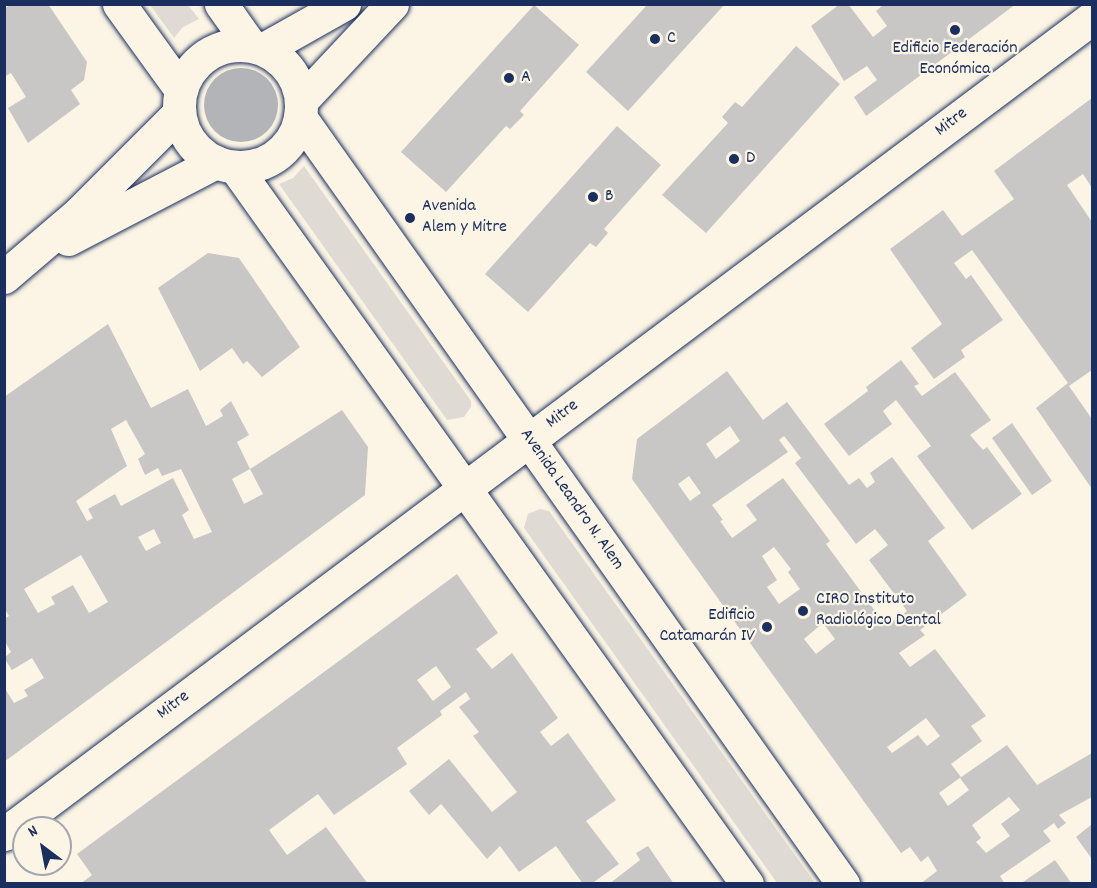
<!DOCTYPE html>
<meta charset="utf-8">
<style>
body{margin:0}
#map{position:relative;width:1097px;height:888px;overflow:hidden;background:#fcf5e5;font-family:Dekko,sans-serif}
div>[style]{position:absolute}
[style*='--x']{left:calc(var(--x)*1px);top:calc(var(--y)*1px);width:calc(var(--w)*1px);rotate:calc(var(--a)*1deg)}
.green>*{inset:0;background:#dfdbd4}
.water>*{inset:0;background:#b2b4b8}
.round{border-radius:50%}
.building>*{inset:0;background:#c8c7c6}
.roads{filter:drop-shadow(0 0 2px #1b2f5e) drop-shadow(0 0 2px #1b2f5e)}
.minor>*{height:33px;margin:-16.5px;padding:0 16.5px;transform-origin:16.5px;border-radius:16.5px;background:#fcf5e5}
.tertiary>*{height:33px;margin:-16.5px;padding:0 16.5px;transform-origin:16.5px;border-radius:16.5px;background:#fcf5e5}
.tertiary>.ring{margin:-16.5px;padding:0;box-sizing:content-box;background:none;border:33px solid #fcf5e5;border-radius:50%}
.dots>*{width:16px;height:16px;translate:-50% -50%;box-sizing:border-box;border:3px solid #fcf5e5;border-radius:50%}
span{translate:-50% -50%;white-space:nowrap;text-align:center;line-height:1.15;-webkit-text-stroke:4.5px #fcf5e5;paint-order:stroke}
.poi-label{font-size:18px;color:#1b2f5e}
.left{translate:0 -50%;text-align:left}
.right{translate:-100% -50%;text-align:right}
.street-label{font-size:18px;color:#1b2f5e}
.frame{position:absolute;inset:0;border:6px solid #1b2f5e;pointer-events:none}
.north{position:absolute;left:12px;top:816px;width:60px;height:60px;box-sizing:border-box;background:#fcf5e5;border:2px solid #a2a6af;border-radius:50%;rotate:328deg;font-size:16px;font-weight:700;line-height:24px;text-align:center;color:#1b2f5e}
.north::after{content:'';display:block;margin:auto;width:21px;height:27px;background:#1b2f5e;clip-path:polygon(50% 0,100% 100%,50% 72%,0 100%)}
</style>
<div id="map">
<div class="green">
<div style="clip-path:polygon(150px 5px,188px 5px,199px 19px,183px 27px,174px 38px)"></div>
<div style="clip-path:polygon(304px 166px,471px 401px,471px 407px,464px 417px,447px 420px,279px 184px,293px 178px)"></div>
<div style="clip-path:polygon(540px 509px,549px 511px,815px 883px,777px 883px,524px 528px,528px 514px)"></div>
</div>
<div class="water">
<div class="round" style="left:204px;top:68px;width:74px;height:74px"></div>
</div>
<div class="building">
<div style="clip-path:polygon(11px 4px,48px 4px,87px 62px,84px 80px,71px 90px,80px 104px,28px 143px,8px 108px,26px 97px,11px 73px,4px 77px,4px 9px)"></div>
<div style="clip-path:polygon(840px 4px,848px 4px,873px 37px,887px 26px,876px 11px,884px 4px,1016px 4px,866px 116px,854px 97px,877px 80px,867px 66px,844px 81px,811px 26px)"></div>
<div style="clip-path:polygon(534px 5px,579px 45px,520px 111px,524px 115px,510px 129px,506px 126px,446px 192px,401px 152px)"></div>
<div style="clip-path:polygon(647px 5px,724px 5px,628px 111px,586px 72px)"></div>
<div style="clip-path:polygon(796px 46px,840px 84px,706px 233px,662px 195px,728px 123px,722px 117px,735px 102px,742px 107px)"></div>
<div style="clip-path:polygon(1092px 98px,1092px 188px,1083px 174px,1067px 185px,1092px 222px,1092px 370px,1069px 386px,1092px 419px,1092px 489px,1036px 408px,1068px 383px,972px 250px,954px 263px,966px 279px,971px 275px,1003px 320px,961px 350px,965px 357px,934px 379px,911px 348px,942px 324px,890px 249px,943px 210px,962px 236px,1014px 199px,994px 171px)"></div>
<div style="clip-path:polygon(617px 126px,661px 165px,604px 229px,608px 233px,596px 247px,590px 243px,528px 312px,485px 274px)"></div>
<div style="clip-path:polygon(208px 253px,239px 258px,300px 347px,262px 377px,247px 361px,243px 364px,232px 348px,200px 371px,158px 288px)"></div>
<div style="clip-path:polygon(evenodd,108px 324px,151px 408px,188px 389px,206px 426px,223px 416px,220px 410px,231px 401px,249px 435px,237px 442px,250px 469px,232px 479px,244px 504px,263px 494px,250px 469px,342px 410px,368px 447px,365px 495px,4px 762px,4px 687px,14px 703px,28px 696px,24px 690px,44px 678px,32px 658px,12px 670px,4px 658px,11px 652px,4px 640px,4px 619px,9px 616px,4px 608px,4px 397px,108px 324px,126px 420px,145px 454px,138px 459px,145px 475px,158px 468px,162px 476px,181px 469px,212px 532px,194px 539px,182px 515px,189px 510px,173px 478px,121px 506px,115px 494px,88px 509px,93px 518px,87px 521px,76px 501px,127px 466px,111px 429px,126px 420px,108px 324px,154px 529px,161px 543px,146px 551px,138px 537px,154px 529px,108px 324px,81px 555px,108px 602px,89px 613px,73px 585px,51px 597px,55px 604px,38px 613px,24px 589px,81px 555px)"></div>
<div style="clip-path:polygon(901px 360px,919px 384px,914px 386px,922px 396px,955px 372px,991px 420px,970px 435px,983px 450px,987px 447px,1022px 494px,972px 530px,917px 456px,931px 446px,896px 400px,883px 411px,892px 424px,849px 456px,824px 424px,868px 391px,866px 387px)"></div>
<div style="clip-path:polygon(evenodd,727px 371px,763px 420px,787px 402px,849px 485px,859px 478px,867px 488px,875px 482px,870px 473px,892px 457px,945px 528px,928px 541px,967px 595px,920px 630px,925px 635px,899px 653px,910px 667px,935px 649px,986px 716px,971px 726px,982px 741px,951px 764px,961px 777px,939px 793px,948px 806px,969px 790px,960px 778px,1007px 745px,1037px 785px,1092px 753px,1092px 797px,1059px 815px,1066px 823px,1058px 829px,1054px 823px,1043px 831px,1051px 841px,1000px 876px,1005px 884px,920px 884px,937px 871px,928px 856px,921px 862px,910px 847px,901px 853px,632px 479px,637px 439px,727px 371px,730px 426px,740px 441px,716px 459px,706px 444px,730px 426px,727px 371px,784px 436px,801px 458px,795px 463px,856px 544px,875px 529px,888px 545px,869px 560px,907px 611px,886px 626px,826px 544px,830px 541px,783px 478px,746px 505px,757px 520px,732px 538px,720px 521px,723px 520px,712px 505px,788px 452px,779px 440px,784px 436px,727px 371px,689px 476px,701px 493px,690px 501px,678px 484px,689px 476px,727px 371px,774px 547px,791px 569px,788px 572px,800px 589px,779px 604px,767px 587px,777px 580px,762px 556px,774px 547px,727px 371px,823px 623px,835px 639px,816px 654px,804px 639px,823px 623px,727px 371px,926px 718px,940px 736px,927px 746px,918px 735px,892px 753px,887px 747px,926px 718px,727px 371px,1009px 797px,1020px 810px,1001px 824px,1010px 836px,986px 853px,976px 842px,981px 838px,972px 825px,1009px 797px)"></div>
<div style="clip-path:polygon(1012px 423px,1052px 481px,1032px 495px,992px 438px)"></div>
<div style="clip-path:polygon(evenodd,457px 574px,498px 633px,476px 649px,492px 669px,512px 653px,558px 718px,540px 732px,551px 746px,568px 733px,616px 800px,586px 821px,619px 864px,591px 884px,583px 884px,556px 846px,519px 872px,500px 846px,487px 859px,441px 804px,429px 815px,409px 791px,449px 759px,492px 812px,517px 792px,473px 736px,479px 732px,459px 707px,470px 699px,466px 692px,440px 711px,442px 715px,397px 748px,407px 764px,334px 815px,318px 794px,269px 830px,287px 855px,326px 827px,368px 884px,80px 884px,92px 875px,77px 854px,457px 574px,436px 666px,451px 687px,433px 701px,417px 680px,436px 666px)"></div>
<div style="clip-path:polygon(1092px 824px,1092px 859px,1076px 837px)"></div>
<div style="clip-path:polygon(648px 846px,674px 884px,609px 884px,640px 860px,636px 853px)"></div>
<div style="clip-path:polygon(1055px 860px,1072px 884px,1020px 884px)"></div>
</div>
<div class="roads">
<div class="minor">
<div style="--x:264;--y:49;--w:92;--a:-29.4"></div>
<div style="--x:301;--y:101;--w:133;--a:-46.8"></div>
<div style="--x:4;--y:834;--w:1360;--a:-36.87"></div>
</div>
<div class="tertiary">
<div style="--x:119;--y:4;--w:106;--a:54.2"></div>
<div style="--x:221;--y:4;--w:50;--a:54.7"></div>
<div class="ring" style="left:179px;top:45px;width:89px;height:89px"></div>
<div style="--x:300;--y:117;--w:940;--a:54.7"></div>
<div style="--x:235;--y:167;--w:881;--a:54.47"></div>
<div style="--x:68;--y:239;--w:167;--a:-27.5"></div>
<div style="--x:4;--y:277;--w:99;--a:-40.5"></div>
<div style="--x:79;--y:213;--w:140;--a:-45"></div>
</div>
</div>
<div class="dots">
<div style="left:955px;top:30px;background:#1b2f5e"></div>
<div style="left:655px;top:39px;background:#1b2f5e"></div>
<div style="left:509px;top:78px;background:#1b2f5e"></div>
<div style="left:734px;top:159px;background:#1b2f5e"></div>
<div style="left:593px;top:197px;background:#1b2f5e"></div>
<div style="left:410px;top:218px;background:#1b2f5e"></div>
<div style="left:803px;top:611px;background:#1b2f5e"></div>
<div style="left:767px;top:627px;background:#1b2f5e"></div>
</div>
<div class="poi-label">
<span class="left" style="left:667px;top:39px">C</span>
<span style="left:955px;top:60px">Edificio Federación<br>Económica</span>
<span class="left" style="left:521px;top:78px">A</span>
<span class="left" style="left:746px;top:159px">D</span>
<span class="left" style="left:605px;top:197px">B</span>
<span class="left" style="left:422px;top:218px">Avenida<br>Alem y Mitre</span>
<span class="left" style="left:816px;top:611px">CIRO Instituto<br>Radiológico Dental</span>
<span class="right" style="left:755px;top:627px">Edificio<br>Catamarán IV</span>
</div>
<div class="street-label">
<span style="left:952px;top:123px;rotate:-37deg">Mitre</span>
<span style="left:563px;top:415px;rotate:-37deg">Mitre</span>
<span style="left:571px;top:500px;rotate:55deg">Avenida Leandro N. Alem</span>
<span style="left:174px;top:706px;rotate:-37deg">Mitre</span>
</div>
<div class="frame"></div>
<div class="north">N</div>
</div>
